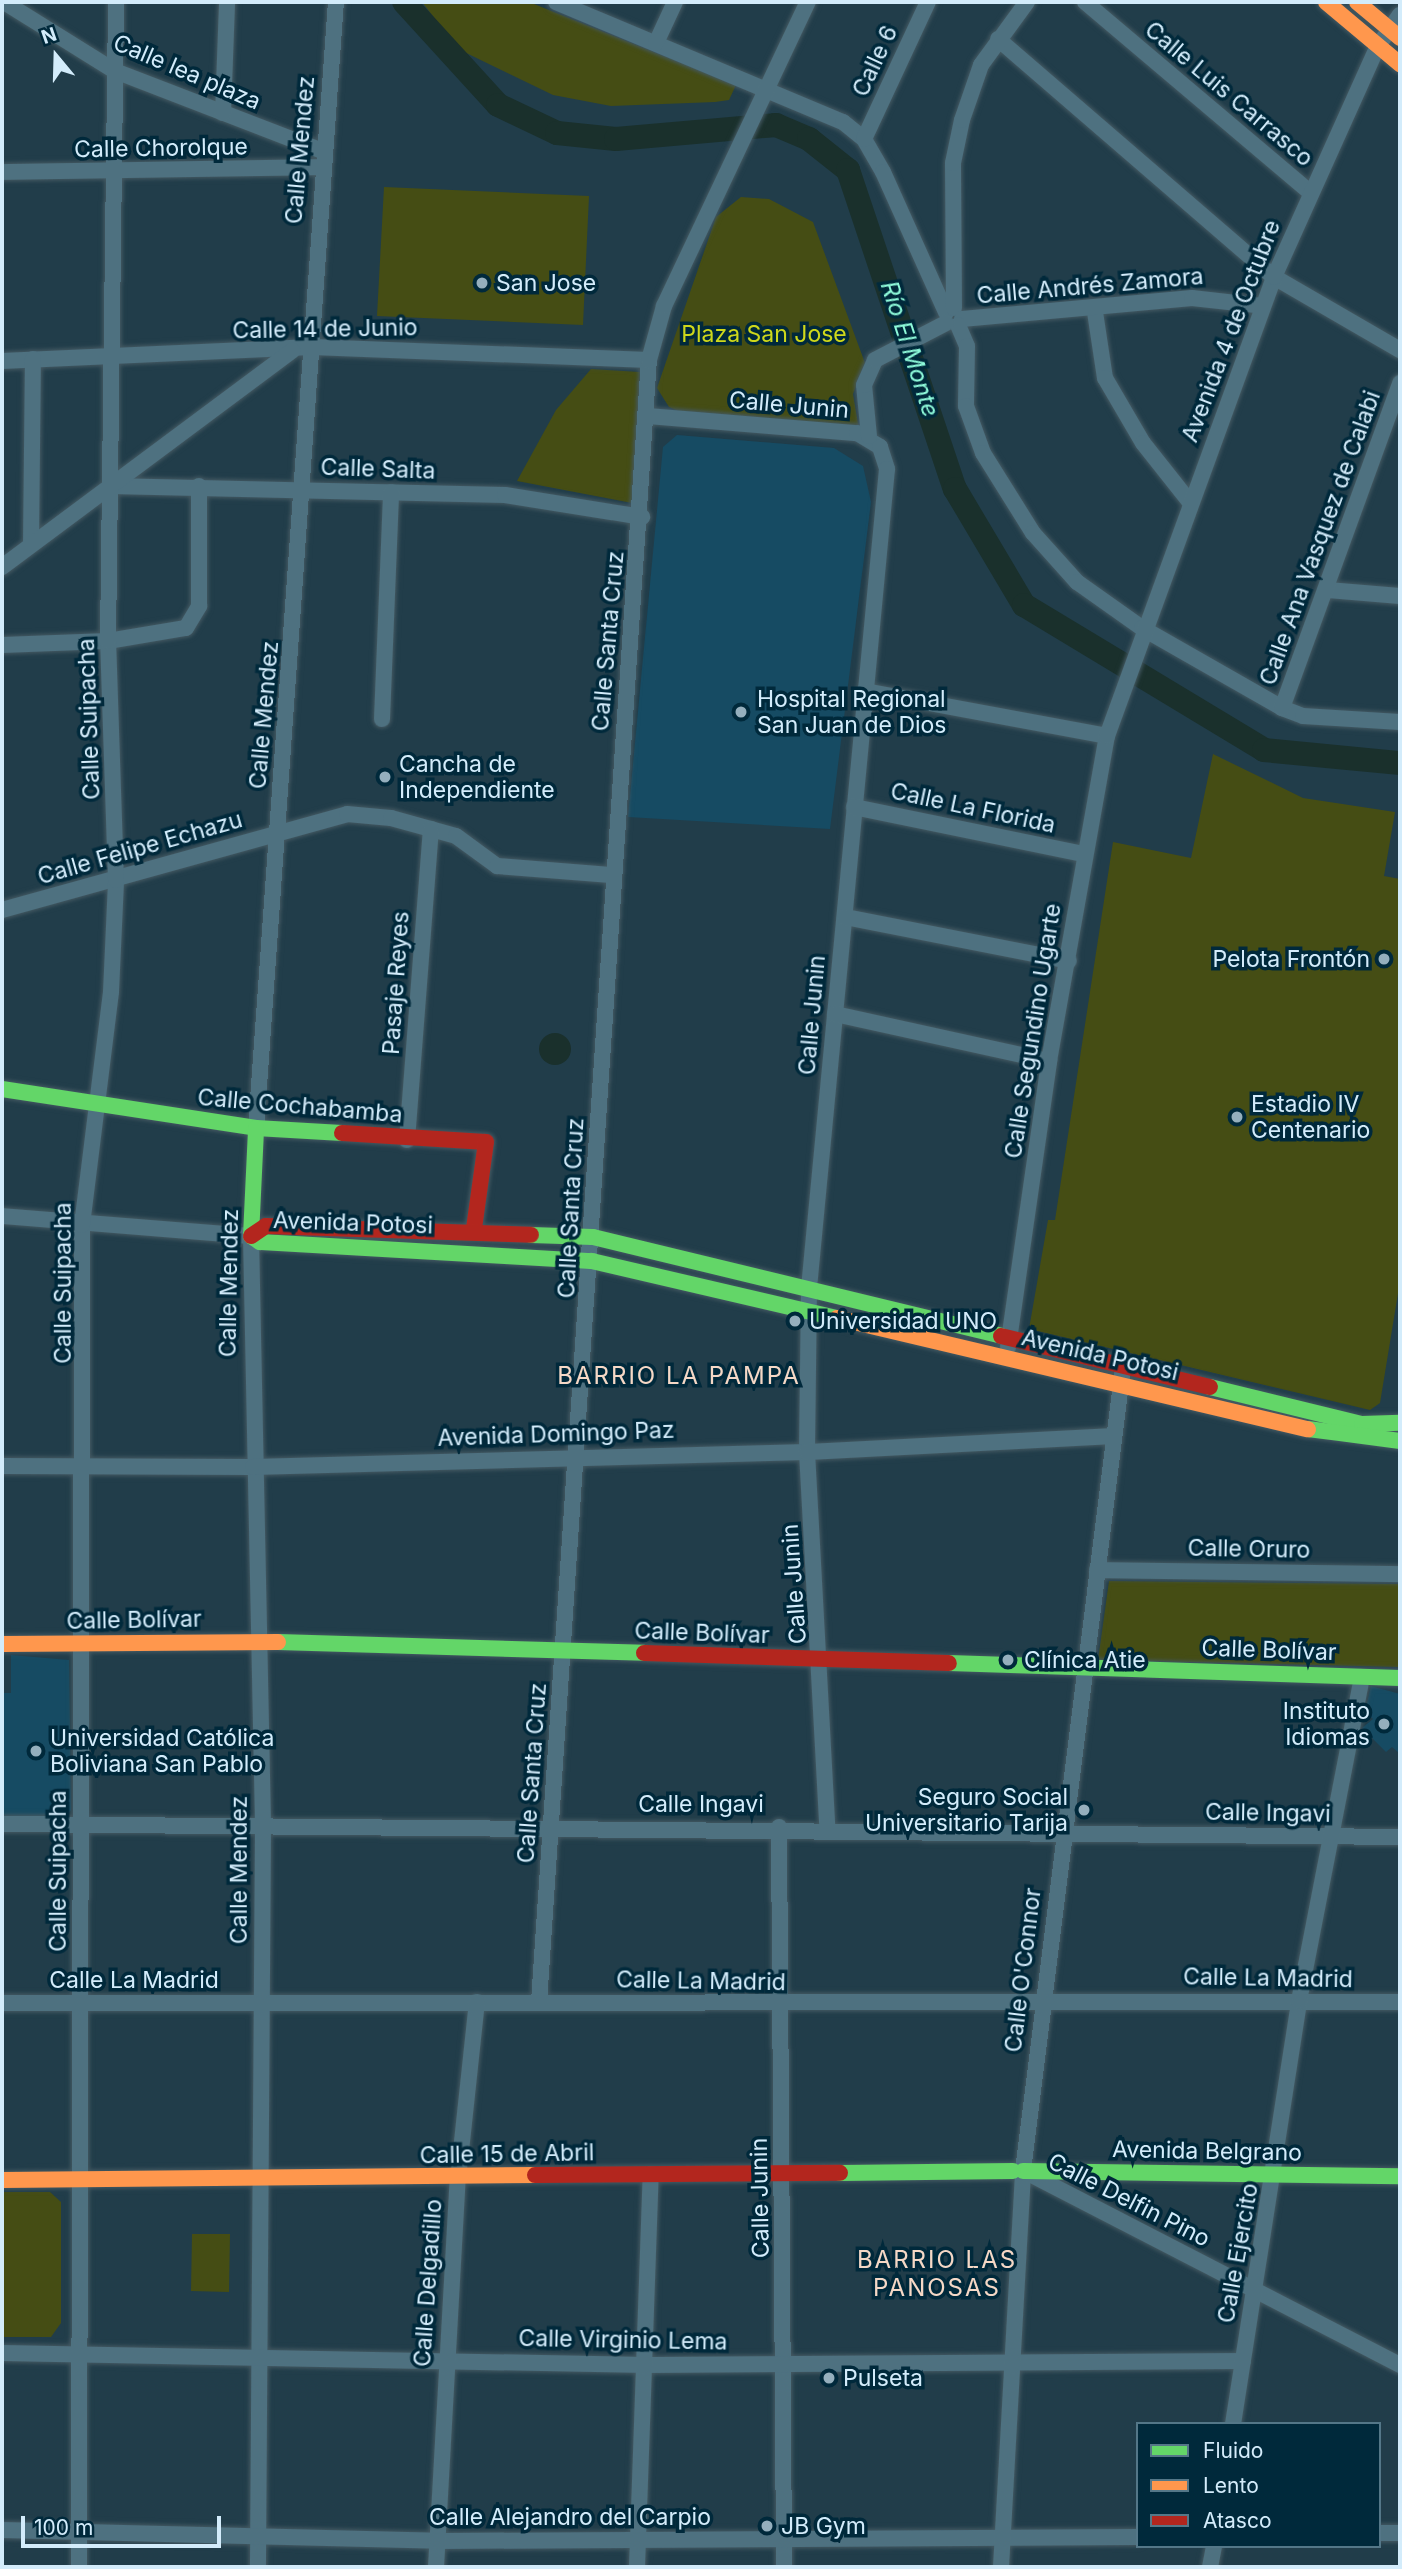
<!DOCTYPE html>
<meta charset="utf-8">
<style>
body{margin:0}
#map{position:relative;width:1402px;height:2569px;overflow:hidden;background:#213d4a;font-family:Inter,sans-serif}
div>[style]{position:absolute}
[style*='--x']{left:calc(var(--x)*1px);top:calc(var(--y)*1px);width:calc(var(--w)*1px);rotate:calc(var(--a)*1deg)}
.built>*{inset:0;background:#164b63}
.green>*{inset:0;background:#454d14}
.water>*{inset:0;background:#1a302c}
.round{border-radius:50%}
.river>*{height:24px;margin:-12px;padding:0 12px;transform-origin:12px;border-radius:12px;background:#1a302c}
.roads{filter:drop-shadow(0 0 2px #445962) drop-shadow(0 0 2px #445962)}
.street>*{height:16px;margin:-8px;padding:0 8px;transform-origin:8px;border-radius:8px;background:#4e7180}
.fast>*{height:16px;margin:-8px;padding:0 8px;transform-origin:8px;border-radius:8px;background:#63d668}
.slow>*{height:16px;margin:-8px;padding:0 8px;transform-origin:8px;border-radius:8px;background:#ff974d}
.jam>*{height:16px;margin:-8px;padding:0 8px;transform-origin:8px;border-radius:8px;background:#b3261e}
.dots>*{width:19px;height:19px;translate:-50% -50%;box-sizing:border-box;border:4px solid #00293b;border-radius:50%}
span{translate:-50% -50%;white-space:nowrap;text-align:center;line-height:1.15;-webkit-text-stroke:7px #00293b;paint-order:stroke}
.street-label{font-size:23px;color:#d3ecfb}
.poi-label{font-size:23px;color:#d3ecfb}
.left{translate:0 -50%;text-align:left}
.right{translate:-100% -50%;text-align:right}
.park-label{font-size:23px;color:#ced81b}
.water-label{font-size:24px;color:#8efada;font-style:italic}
.neighbourhood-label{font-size:24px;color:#f5d8c6;letter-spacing:2px}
.frame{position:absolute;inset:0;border:4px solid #d3ecfb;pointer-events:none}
.legend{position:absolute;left:1136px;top:2422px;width:245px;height:126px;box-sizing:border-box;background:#00293b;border:2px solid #547788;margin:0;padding:9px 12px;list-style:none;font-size:21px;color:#d3ecfb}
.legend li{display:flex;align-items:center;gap:14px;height:35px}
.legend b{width:35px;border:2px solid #547788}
.north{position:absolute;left:21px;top:21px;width:70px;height:70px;-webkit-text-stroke:5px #00293b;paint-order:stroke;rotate:341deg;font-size:19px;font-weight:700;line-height:28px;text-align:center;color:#d3ecfb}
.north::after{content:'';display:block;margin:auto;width:24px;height:32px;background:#d3ecfb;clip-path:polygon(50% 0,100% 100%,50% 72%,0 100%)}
.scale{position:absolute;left:21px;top:2516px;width:200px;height:32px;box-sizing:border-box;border:4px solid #d3ecfb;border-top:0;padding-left:9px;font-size:21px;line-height:24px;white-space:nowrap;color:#d3ecfb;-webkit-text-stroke:5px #00293b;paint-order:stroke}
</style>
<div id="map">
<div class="built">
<div style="clip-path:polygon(677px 435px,834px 448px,863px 466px,871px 502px,830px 829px,628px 817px,663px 447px)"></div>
<div style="clip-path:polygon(11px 1655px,69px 1660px,71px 1810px,65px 1818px,2px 1818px,2px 1693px,11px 1693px)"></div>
<div style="clip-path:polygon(1371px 1686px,1400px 1694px,1400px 1754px,1392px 1747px,1386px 1752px,1362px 1728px,1373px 1719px,1365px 1711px)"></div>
</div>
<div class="green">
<div style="clip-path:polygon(422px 2px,529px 2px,736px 85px,729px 100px,715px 102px,611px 106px,553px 95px,458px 49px)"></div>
<div style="clip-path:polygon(384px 187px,589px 196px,583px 325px,377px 316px)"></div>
<div style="clip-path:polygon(741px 197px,769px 199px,813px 222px,865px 363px,853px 394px,859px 429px,683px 413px,669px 407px,657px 388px,716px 217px)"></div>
<div style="clip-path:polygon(591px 369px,640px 372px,632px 503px,517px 481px,556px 410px)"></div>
<div style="clip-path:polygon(1213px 754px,1303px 798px,1395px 812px,1384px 876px,1400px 879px,1400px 1281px,1380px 1403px,1370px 1410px,1029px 1329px,1048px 1220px,1055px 1220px,1113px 842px,1191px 858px)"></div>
<div style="clip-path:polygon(1109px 1581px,1400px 1584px,1400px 1667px,1098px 1660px)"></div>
<div style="clip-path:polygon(2px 2192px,50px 2192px,61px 2202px,61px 2323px,51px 2337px,2px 2337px)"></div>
<div style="clip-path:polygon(192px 2234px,230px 2234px,229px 2292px,191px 2291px)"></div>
</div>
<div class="water">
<div class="round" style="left:539px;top:1033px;width:32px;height:32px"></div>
</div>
<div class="river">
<div style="--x:404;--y:2;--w:139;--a:47.6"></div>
<div style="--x:498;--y:105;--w:65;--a:25.4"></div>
<div style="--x:557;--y:133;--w:59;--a:5.8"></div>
<div style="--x:616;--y:139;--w:161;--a:-5"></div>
<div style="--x:776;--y:125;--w:36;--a:23"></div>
<div style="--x:809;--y:139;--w:50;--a:38.5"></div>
<div style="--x:848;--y:170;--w:336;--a:71.5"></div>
<div style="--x:955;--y:489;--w:135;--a:59.3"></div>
<div style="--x:1024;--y:605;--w:280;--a:31.1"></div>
<div style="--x:1264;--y:750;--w:137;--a:5.5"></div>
</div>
<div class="roads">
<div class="street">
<div style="--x:4;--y:2;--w:131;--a:31.9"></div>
<div style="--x:115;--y:71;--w:222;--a:21.1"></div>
<div style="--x:556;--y:2;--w:311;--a:22.7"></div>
<div style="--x:843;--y:122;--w:27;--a:39"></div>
<div style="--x:864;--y:139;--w:38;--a:60"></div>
<div style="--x:883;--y:172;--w:154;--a:65.8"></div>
<div style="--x:1085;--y:2;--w:296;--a:40.2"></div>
<div style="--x:998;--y:39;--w:364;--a:40.8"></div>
<div style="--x:1274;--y:277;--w:146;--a:30.1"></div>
<div style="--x:656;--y:43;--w:45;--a:-65.1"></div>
<div style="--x:223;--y:113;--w:111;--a:-87.9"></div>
<div style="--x:864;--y:139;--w:151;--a:-65"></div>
<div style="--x:2;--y:172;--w:318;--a:-0.9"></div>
<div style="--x:954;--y:308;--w:145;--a:-90.4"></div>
<div style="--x:953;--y:163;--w:44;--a:-78.2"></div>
<div style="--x:962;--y:120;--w:58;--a:-70.9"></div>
<div style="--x:981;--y:65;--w:78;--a:-53.9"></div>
<div style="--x:1095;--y:312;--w:67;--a:81.4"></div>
<div style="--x:1105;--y:378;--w:75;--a:59.7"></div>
<div style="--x:1143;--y:443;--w:74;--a:51.6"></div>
<div style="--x:962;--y:319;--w:231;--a:-5.2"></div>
<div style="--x:1192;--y:298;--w:71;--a:6.4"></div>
<div style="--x:958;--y:325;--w:23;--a:67"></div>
<div style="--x:967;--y:346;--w:60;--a:91"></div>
<div style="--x:966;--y:406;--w:50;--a:70.1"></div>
<div style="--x:983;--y:453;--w:94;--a:58"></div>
<div style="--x:1033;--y:533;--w:66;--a:48.1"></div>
<div style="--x:1077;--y:582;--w:80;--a:35.3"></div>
<div style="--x:1142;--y:628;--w:161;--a:29.7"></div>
<div style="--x:1282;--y:708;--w:22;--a:21"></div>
<div style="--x:1303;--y:716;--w:97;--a:3.5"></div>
<div style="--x:2;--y:361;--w:310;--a:-2.6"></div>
<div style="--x:312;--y:347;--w:337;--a:2.2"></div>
<div style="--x:648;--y:416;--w:210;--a:4.7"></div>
<div style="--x:857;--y:433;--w:27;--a:31"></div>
<div style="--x:880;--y:447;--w:23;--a:72"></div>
<div style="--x:887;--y:469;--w:823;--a:95.44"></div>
<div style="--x:809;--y:1288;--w:164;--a:90.7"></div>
<div style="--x:807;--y:1452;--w:376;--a:86.9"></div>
<div style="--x:869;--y:436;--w:51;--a:-95.6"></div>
<div style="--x:864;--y:385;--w:27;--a:-66"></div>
<div style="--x:875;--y:360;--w:80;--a:-27.5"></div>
<div style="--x:110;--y:486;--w:395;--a:1.3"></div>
<div style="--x:505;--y:495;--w:139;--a:9.1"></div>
<div style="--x:31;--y:544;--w:185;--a:-89.4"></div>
<div style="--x:2;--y:567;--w:362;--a:-36.7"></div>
<div style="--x:1328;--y:590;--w:72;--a:4.8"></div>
<div style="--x:2;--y:645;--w:106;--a:-2.2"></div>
<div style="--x:108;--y:641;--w:79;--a:-9.5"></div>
<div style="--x:186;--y:628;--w:26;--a:-59"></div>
<div style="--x:199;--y:606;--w:120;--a:-90"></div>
<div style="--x:865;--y:691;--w:246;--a:10.5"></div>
<div style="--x:1282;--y:708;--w:346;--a:-70"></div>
<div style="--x:382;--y:719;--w:227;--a:-87.7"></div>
<div style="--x:854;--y:807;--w:234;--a:11.6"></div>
<div style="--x:2;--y:910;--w:358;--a:-15.5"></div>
<div style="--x:347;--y:814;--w:44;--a:5.2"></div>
<div style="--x:391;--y:818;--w:67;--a:15.5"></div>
<div style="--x:456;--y:836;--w:51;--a:36.2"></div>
<div style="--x:497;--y:866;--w:114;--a:4.5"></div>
<div style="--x:845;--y:917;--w:228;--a:11.1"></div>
<div style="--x:835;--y:1014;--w:219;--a:12.4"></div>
<div style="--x:256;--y:1128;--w:1129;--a:-85.94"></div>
<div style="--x:407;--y:1140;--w:312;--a:-85.6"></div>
<div style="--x:2;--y:1216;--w:250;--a:4.6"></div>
<div style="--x:251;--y:1236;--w:590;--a:88.83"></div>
<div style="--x:263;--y:1826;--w:741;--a:90.39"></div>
<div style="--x:1008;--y:1347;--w:289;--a:-81.8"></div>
<div style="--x:1049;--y:1061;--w:330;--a:-79.9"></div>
<div style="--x:1107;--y:736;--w:488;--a:-70"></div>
<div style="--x:1274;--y:277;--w:253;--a:-65.8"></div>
<div style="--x:1378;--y:46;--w:38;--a:-55"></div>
<div style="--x:2;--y:1466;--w:251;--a:0.2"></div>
<div style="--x:253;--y:1467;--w:554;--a:-1.55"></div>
<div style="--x:807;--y:1452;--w:304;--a:-3"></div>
<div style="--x:1097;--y:1570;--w:303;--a:0.8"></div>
<div style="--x:2;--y:1824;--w:1398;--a:0.53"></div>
<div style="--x:779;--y:1827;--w:740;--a:89.61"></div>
<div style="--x:539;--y:2002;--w:1646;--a:-86.17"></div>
<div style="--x:649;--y:360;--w:56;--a:-74.5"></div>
<div style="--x:664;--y:306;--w:336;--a:-64.7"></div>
<div style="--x:2;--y:2003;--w:1398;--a:-0.04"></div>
<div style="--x:1026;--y:2172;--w:421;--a:27.3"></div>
<div style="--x:2;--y:2353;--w:645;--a:1.07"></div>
<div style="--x:647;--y:2365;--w:596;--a:-0.38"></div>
<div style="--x:1233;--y:2424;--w:428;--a:-81.1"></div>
<div style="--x:1299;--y:2001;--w:330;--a:-79"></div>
<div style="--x:2;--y:2530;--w:436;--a:1.4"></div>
<div style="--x:438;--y:2541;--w:700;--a:-0.33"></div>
<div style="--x:1379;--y:2533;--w:21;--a:0"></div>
<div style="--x:79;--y:2567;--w:1342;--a:-89.87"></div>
<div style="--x:82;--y:1225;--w:235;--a:-82.9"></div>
<div style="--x:111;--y:992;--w:112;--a:-87.4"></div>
<div style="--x:116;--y:880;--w:239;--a:-91.9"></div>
<div style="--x:108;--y:641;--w:639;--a:-89.28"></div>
<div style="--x:436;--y:2567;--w:389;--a:-86.8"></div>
<div style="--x:458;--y:2179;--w:178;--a:-83.9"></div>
<div style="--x:637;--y:2567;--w:393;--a:-88"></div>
<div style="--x:1001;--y:2567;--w:397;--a:-86.8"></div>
<div style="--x:1023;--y:2171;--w:802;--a:-82.91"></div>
<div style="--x:1210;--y:2567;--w:21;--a:-79"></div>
</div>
<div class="fast">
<div style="--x:2;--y:1089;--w:257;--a:8.7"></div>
<div style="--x:256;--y:1128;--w:86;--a:3.3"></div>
<div style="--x:531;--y:1235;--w:62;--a:1.8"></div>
<div style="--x:593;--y:1237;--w:420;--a:13.6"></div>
<div style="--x:251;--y:1236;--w:11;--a:34"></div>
<div style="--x:260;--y:1242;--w:333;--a:3.3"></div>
<div style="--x:592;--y:1261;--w:252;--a:13.1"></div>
<div style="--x:251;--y:1236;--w:108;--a:-87.3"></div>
<div style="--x:1210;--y:1387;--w:156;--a:13.7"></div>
<div style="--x:1362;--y:1424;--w:38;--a:-2"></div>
<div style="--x:1308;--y:1429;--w:93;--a:7.4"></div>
<div style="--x:278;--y:1642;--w:366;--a:1.7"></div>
<div style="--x:949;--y:1663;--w:451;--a:1.9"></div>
<div style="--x:1023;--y:2171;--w:377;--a:0.8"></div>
<div style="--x:840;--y:2173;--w:173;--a:-0.7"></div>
</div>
<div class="slow">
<div style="--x:1326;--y:2;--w:97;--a:40"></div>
<div style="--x:1357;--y:2;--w:56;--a:39.9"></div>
<div style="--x:837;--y:1318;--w:484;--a:13.3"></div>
<div style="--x:2;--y:1644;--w:276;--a:-0.4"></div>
<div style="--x:2;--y:2180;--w:533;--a:-0.54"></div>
</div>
<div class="jam">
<div style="--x:342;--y:1133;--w:144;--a:3.6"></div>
<div style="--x:486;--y:1142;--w:88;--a:97.9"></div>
<div style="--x:251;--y:1236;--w:18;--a:-34"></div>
<div style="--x:266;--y:1226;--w:265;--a:1.9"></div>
<div style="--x:1001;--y:1336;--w:215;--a:13.7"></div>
<div style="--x:644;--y:1653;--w:305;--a:1.9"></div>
<div style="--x:535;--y:2175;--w:305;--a:-0.4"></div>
</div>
</div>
<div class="dots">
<div style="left:482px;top:283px;background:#95afbd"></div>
<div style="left:741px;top:712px;background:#95afbd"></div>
<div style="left:385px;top:777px;background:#95afbd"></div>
<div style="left:1384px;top:959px;background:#95afbd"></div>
<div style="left:1237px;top:1117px;background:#95afbd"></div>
<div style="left:795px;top:1321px;background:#95afbd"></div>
<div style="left:1008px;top:1660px;background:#95afbd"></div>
<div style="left:1384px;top:1724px;background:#95afbd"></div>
<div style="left:36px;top:1751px;background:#95afbd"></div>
<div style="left:1084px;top:1810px;background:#95afbd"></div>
<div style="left:829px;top:2378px;background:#95afbd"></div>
<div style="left:767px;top:2526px;background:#95afbd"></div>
</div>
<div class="street-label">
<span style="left:875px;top:61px;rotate:-65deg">Calle 6</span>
<span style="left:187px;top:72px;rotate:23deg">Calle lea plaza</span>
<span style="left:1229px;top:94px;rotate:40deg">Calle Luis Carrasco</span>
<span style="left:161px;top:148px;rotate:-1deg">Calle Chorolque</span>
<span style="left:300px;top:150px;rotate:-85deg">Calle Mendez</span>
<span style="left:1090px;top:286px;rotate:-5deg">Calle Andrés Zamora</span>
<span style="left:325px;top:329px;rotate:-1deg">Calle 14 de Junio</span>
<span style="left:1231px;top:331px;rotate:-69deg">Avenida 4 de Octubre</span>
<span style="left:789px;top:405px;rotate:5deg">Calle Junin</span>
<span style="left:378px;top:469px;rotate:2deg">Calle Salta</span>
<span style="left:1320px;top:538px;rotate:-70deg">Calle Ana Vasquez de Calabi</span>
<span style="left:608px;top:641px;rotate:-85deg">Calle Santa Cruz</span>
<span style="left:264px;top:715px;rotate:-85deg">Calle Mendez</span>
<span style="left:89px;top:719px;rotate:-92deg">Calle Suipacha</span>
<span style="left:973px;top:808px;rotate:12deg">Calle La Florida</span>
<span style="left:140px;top:848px;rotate:-16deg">Calle Felipe Echazu</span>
<span style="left:396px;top:983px;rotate:-86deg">Pasaje Reyes</span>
<span style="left:812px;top:1015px;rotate:-85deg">Calle Junin</span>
<span style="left:1033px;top:1031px;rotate:-81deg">Calle Segundino Ugarte</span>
<span style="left:300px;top:1106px;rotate:5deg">Calle Cochabamba</span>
<span style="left:571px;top:1208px;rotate:-87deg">Calle Santa Cruz</span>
<span style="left:353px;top:1223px;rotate:2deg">Avenida Potosi</span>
<span style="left:63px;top:1283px;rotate:-90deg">Calle Suipacha</span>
<span style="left:229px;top:1283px;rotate:-89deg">Calle Mendez</span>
<span style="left:1100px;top:1355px;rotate:13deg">Avenida Potosi</span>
<span style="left:556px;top:1434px;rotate:-2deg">Avenida Domingo Paz</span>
<span style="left:1249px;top:1549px;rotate:1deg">Calle Oruro</span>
<span style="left:794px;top:1584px;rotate:-94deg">Calle Junin</span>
<span style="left:134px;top:1620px;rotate:-1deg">Calle Bolívar</span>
<span style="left:702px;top:1633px;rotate:2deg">Calle Bolívar</span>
<span style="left:1269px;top:1650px;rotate:2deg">Calle Bolívar</span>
<span style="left:532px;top:1773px;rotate:-86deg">Calle Santa Cruz</span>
<span style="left:701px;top:1804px">Calle Ingavi</span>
<span style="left:1268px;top:1813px;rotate:1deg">Calle Ingavi</span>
<span style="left:239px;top:1870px;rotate:-90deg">Calle Mendez</span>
<span style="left:58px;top:1871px;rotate:-90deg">Calle Suipacha</span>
<span style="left:1023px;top:1970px;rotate:-83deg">Calle O'Connor</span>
<span style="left:1268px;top:1978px;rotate:1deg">Calle La Madrid</span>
<span style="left:134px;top:1980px">Calle La Madrid</span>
<span style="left:701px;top:1981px;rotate:1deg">Calle La Madrid</span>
<span style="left:1207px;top:2151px;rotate:1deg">Avenida Belgrano</span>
<span style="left:507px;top:2154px;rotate:-1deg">Calle 15 de Abril</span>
<span style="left:760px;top:2198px;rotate:-91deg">Calle Junin</span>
<span style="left:1129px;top:2200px;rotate:27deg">Calle Delfin Pino</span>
<span style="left:1238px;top:2253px;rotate:-80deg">Calle Ejercito</span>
<span style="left:428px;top:2283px;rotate:-86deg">Calle Delgadillo</span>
<span style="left:623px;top:2340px;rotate:1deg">Calle Virginio Lema</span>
<span style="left:570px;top:2517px">Calle Alejandro del Carpio</span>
</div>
<div class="poi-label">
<span class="left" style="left:496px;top:283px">San Jose</span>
<span class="left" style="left:757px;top:712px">Hospital Regional<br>San Juan de Dios</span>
<span class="left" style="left:399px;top:777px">Cancha de<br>Independiente</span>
<span class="right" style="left:1370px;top:959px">Pelota Frontón</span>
<span class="left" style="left:1251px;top:1117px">Estadio IV<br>Centenario</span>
<span class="left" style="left:809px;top:1321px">Universidad UNO</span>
<span class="left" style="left:1024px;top:1660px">Clínica Atie</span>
<span class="right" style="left:1370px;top:1724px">Instituto<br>Idiomas</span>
<span class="left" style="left:50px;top:1751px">Universidad Católica<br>Boliviana San Pablo</span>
<span class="right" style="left:1068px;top:1810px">Seguro Social<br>Universitario Tarija</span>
<span class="left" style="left:843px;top:2378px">Pulseta</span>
<span class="left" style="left:781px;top:2526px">JB Gym</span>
</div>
<div class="park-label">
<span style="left:764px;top:334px">Plaza San Jose</span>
</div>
<div class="water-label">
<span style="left:910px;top:349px;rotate:72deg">Río El Monte</span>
</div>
<div class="neighbourhood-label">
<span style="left:679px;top:1376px">BARRIO LA PAMPA</span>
<span style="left:937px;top:2274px">BARRIO LAS<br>PANOSAS</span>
</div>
<div class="frame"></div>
<ul class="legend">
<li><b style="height:9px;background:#63d668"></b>Fluido</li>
<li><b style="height:9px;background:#ff974d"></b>Lento</li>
<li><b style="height:9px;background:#b3261e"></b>Atasco</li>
</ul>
<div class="north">N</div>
<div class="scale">100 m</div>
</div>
